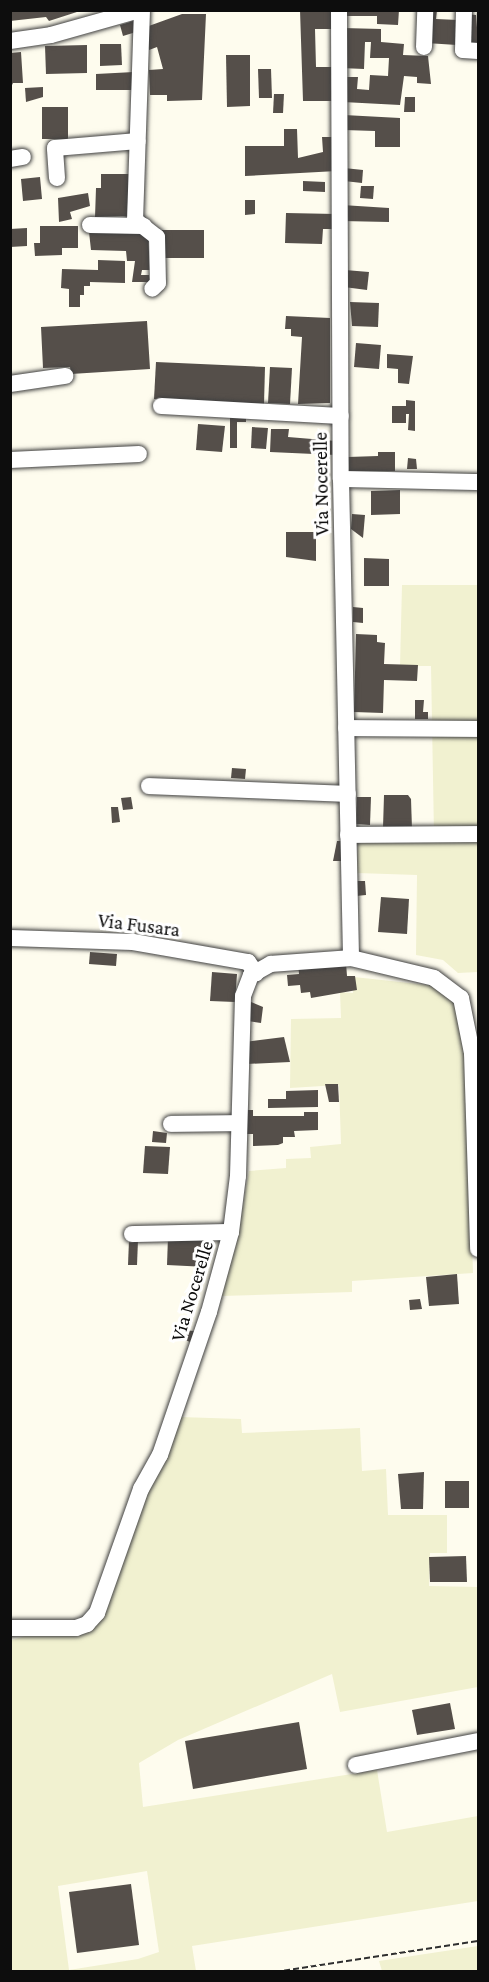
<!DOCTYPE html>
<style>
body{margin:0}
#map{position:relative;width:489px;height:1982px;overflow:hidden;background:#fefcee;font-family:"Crimson Pro",serif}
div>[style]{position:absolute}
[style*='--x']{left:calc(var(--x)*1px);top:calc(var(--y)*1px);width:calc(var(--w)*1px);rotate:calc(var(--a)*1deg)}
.farmland>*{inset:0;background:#f1f1d0}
.building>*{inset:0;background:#554f4a}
.path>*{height:2px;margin-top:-1px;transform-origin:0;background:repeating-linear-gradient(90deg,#2f2f2f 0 6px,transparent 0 9px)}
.roads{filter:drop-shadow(0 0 2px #404040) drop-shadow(0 0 2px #404040)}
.minor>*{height:16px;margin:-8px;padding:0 8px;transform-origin:8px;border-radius:8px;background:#fff}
span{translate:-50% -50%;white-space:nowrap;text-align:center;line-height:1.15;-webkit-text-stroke:6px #fff;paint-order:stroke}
.street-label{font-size:20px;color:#0d0d0d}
.frame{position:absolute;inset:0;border:12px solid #0d0d0d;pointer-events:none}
</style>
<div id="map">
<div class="farmland">
<div style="clip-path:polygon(402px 585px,478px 585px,478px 972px,458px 973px,443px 960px,416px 955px,417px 875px,357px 873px,358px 838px,434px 835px,431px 666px,400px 666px)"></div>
<div style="clip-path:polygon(354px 977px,437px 986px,454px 998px,467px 1056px,473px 1273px,352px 1281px,352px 1292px,221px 1296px,236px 1246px,249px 1171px,286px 1168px,286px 1159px,311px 1158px,310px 1147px,341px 1144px,339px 1085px,290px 1088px,291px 1019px,341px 1018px,340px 992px,353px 993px)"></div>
<div style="clip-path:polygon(evenodd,180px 1417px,241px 1419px,242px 1433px,360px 1428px,362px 1471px,386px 1469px,388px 1515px,447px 1515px,447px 1553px,430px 1553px,429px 1586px,478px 1587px,478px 1687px,340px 1712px,332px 1674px,178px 1740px,139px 1763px,143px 1807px,377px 1770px,387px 1832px,478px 1816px,478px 1901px,192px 1946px,196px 1971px,11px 1971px,10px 1641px,25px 1636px,85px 1633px,104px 1615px,147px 1489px,180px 1417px,147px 1871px,159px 1952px,138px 1959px,69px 1970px,58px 1886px,147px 1871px)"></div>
<div style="clip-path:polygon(478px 1946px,478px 1971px,382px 1971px,379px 1961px)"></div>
</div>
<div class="building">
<div style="clip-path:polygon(10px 10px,80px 10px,80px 11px,49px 21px,46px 17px,10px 21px)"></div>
<div style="clip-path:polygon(300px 10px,334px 10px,334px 29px,315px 29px,316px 67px,334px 67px,335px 101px,303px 101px)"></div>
<div style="clip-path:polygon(342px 10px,399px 10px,398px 25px,377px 24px,377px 16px,342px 16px)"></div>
<div style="clip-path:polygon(427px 10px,437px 10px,436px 19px,458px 20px,457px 45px,426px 43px)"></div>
<div style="clip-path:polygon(476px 10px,478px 45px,466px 44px,467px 14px,476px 15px)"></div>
<div style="clip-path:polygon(182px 14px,206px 14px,202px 100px,167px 101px,167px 95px,150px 95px,149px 70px,163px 69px,157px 47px,149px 50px,144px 39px,149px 36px,146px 27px)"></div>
<div style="clip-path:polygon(137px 20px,136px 32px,123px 36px,120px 25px)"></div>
<div style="clip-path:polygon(343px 28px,381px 29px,381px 42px,404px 44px,403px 55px,428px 56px,431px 84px,417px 83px,417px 77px,404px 76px,400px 105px,343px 102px,344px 77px,358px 77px,357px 89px,369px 90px,370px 75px,388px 76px,389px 58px,370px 58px,371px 42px,365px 42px,364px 69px,341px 68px)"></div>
<div style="clip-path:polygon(100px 44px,121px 44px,122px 65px,100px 66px)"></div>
<div style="clip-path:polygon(87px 45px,87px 73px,46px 74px,45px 46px)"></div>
<div style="clip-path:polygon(21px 52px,23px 83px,13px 83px,10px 89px,10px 53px)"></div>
<div style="clip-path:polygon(226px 55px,250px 55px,250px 106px,227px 107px)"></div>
<div style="clip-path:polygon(258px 69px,271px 69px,272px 98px,259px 98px)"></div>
<div style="clip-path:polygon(134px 72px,134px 90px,96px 90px,96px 74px)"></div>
<div style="clip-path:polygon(43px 87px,43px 97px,26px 102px,25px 88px)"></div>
<div style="clip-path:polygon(274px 94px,284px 94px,283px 113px,273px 113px)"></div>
<div style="clip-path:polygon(405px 97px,415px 97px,415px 112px,404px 112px)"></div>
<div style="clip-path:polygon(42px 107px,68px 107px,68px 139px,42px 139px)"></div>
<div style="clip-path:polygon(344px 115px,400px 118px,400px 147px,375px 147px,375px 131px,344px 130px)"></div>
<div style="clip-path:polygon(284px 129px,297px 129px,298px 158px,323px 152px,322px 137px,337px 137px,337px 171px,245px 176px,245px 146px,284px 146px)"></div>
<div style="clip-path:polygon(344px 168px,363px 170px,362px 183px,344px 181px)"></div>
<div style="clip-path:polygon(101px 174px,130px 174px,127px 216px,95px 217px,96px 188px,101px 188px)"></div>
<div style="clip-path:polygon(40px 177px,42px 199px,23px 201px,21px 179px)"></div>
<div style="clip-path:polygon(303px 181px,325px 182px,325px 192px,303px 191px)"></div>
<div style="clip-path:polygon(361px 186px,374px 186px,373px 199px,360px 198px)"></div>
<div style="clip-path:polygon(88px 193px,90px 206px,70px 212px,72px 219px,59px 222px,58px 198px)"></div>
<div style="clip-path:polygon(245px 200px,255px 200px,255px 214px,245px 215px)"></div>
<div style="clip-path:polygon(342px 205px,389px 208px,389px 222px,342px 221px)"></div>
<div style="clip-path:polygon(286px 213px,336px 214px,335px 229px,323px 229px,322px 244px,285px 243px)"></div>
<div style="clip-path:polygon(40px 226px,78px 226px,78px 248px,62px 248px,62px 255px,35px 256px,34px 243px,40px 243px)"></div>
<div style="clip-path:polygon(27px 228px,27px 246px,10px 247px,10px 229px)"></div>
<div style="clip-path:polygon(161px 230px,204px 230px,204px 258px,161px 258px)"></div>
<div style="clip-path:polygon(89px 232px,148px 234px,150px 270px,142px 270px,141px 275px,149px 275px,149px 282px,132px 282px,135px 261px,127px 261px,126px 251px,91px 250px)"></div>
<div style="clip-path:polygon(98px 260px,125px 261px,125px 283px,90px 282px,90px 286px,84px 286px,84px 295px,80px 295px,80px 307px,69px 307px,69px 289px,61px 288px,62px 269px,98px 270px)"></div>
<div style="clip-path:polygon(345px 270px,369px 272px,367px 290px,344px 287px)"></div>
<div style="clip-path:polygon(350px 302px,379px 303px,378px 327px,352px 326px)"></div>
<div style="clip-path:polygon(286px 316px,330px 318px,330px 403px,298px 404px,302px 337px,291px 336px,291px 329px,285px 329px)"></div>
<div style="clip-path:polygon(147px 321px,150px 369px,71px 374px,70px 367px,43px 368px,41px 327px)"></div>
<div style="clip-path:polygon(356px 343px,381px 345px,379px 369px,354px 367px)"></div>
<div style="clip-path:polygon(387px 354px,413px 356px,409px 384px,398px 383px,398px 369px,387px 368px)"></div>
<div style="clip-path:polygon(156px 362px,265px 367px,264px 404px,154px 399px)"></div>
<div style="clip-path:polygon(270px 367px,292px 368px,290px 404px,268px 403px)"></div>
<div style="clip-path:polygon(406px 400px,415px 401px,415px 431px,408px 430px,409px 414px,406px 414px,406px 423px,392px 423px,392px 406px,406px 406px)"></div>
<div style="clip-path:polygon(230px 417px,246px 417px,246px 422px,237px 422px,237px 448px,230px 448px)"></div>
<div style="clip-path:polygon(198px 424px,225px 426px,222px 452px,196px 450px)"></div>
<div style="clip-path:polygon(252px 427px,268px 428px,266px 449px,251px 448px)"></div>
<div style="clip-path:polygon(271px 429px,289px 429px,288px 437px,336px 441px,336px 455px,270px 452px)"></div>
<div style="clip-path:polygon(378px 452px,395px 452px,395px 471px,349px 471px,348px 457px,378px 456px)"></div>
<div style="clip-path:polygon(408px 458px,416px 459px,417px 469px,407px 469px)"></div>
<div style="clip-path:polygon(400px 490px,400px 514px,371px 515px,371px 491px)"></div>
<div style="clip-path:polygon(352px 514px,365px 515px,363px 538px,351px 529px)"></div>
<div style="clip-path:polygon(286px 532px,316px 532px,316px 561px,286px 557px)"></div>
<div style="clip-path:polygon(364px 558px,389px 559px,389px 586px,364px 586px)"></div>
<div style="clip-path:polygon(353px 607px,363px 608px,363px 623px,353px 622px)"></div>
<div style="clip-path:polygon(356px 634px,377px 635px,377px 642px,385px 643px,384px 664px,418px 665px,417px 681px,384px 680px,383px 713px,354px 712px)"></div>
<div style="clip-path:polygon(415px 700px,424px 700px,423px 712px,428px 712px,428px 719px,415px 719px)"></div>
<div style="clip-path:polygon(232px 768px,246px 769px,245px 779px,231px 778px)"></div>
<div style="clip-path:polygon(384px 795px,408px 795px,411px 799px,412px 829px,383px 827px)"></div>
<div style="clip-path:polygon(131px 797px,133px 809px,123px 810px,121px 798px)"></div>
<div style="clip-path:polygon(357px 797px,371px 797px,370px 825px,356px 824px)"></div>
<div style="clip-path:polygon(111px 807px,118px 807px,120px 822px,112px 823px)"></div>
<div style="clip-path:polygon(337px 841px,342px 841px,342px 861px,333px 861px)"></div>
<div style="clip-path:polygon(355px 881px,365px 881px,366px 895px,356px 896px)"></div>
<div style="clip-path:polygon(381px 897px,409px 899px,407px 934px,378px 932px)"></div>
<div style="clip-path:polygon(90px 952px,117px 954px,116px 966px,89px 964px)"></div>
<div style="clip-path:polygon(298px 963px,346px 963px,347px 976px,355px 976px,357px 990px,311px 998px,310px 992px,301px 993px,300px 985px,288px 986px,287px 975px,299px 974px)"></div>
<div style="clip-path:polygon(212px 972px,237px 974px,235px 1002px,210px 1001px)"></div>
<div style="clip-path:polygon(251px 1002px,263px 1007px,261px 1023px,248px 1021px)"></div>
<div style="clip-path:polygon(284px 1037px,290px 1062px,246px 1064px,245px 1042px)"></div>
<div style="clip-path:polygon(325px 1084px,338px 1084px,339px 1102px,329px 1102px)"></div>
<div style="clip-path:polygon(318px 1090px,318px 1107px,268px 1108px,268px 1099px,286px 1099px,286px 1091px)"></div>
<div style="clip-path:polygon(246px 1110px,253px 1110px,253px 1116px,304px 1116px,304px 1112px,318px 1112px,318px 1130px,294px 1131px,295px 1137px,283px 1137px,283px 1143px,278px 1145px,253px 1146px,253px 1134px,247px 1134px)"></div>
<div style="clip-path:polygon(153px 1131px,167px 1133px,166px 1143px,152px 1142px)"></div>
<div style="clip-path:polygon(145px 1146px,170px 1147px,168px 1174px,143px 1173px)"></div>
<div style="clip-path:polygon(168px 1237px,208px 1239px,207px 1267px,167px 1265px)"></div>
<div style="clip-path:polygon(129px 1240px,138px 1240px,137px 1265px,128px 1265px)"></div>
<div style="clip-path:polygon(457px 1274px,459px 1304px,429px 1306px,426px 1277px)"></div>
<div style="clip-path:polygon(420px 1299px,422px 1309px,410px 1310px,409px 1300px)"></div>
<div style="clip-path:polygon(182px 1330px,194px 1331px,190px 1342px,181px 1338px)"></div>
<div style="clip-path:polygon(424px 1472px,423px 1509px,401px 1509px,398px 1474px)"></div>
<div style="clip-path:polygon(445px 1481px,469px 1481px,469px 1508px,445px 1508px)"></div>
<div style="clip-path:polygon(466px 1556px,467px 1582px,430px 1582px,429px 1557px)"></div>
<div style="clip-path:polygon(450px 1703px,455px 1729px,417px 1735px,412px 1710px)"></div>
<div style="clip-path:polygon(299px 1722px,307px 1769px,193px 1789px,185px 1741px)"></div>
<div style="clip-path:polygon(131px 1884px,139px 1945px,77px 1953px,69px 1892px)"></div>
</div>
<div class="path">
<div style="--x:275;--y:1972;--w:205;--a:-8.7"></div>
</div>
<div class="roads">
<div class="minor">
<div style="--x:142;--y:10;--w:210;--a:91.9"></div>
<div style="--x:135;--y:220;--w:28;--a:38"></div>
<div style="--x:157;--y:237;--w:46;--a:88.8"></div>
<div style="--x:158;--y:283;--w:8;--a:135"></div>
<div style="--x:339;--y:10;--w:469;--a:89.8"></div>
<div style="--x:341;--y:479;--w:479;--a:88.8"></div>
<div style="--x:351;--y:958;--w:85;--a:13.5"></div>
<div style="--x:434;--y:978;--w:34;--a:37"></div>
<div style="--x:461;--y:998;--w:56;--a:78.7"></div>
<div style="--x:472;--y:1053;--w:196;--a:88.2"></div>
<div style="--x:464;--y:10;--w:40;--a:91.4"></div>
<div style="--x:463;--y:50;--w:15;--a:4"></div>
<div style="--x:10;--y:41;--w:41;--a:-8.3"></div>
<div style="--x:51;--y:35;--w:92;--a:-15.7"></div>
<div style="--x:424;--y:47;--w:37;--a:-88"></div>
<div style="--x:10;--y:159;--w:13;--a:-9"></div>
<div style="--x:57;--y:178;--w:30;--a:-94"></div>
<div style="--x:55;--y:148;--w:83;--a:-4.8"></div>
<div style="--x:90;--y:225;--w:54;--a:1.1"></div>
<div style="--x:10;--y:384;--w:56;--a:-8.3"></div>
<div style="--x:161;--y:406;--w:180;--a:3.2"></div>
<div style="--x:10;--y:460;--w:129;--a:-2.7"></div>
<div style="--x:341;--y:479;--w:137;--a:1.3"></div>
<div style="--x:346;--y:728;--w:132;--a:0.4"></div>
<div style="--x:149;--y:786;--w:199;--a:2.3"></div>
<div style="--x:348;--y:835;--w:130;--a:-0.4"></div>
<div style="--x:10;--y:938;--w:123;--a:1.9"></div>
<div style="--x:133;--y:942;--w:117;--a:9.9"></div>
<div style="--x:248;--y:962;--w:14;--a:54"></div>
<div style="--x:171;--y:1124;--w:68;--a:-0.8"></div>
<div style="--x:132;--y:1234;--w:99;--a:-1.2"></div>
<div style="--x:10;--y:1628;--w:66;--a:0"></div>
<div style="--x:76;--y:1628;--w:12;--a:-20"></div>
<div style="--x:87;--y:1624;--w:15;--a:-48"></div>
<div style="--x:97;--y:1613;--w:132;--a:-70.5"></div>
<div style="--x:141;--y:1489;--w:39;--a:-61"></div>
<div style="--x:160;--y:1455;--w:151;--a:-71.1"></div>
<div style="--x:209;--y:1312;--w:83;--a:-74.6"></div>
<div style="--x:231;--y:1232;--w:56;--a:-82.9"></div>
<div style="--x:238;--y:1176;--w:180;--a:-88.4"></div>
<div style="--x:243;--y:996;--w:22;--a:-69"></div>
<div style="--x:251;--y:975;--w:23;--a:-29"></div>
<div style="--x:271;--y:964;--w:80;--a:-4.3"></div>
<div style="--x:356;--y:1765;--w:124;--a:-11.1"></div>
</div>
</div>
<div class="street-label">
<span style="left:321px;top:484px;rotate:-91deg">Via Nocerelle</span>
<span style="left:139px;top:925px;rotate:7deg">Via Fusara</span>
<span style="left:192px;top:1291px;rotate:-73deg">Via Nocerelle</span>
</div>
<div class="frame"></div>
</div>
